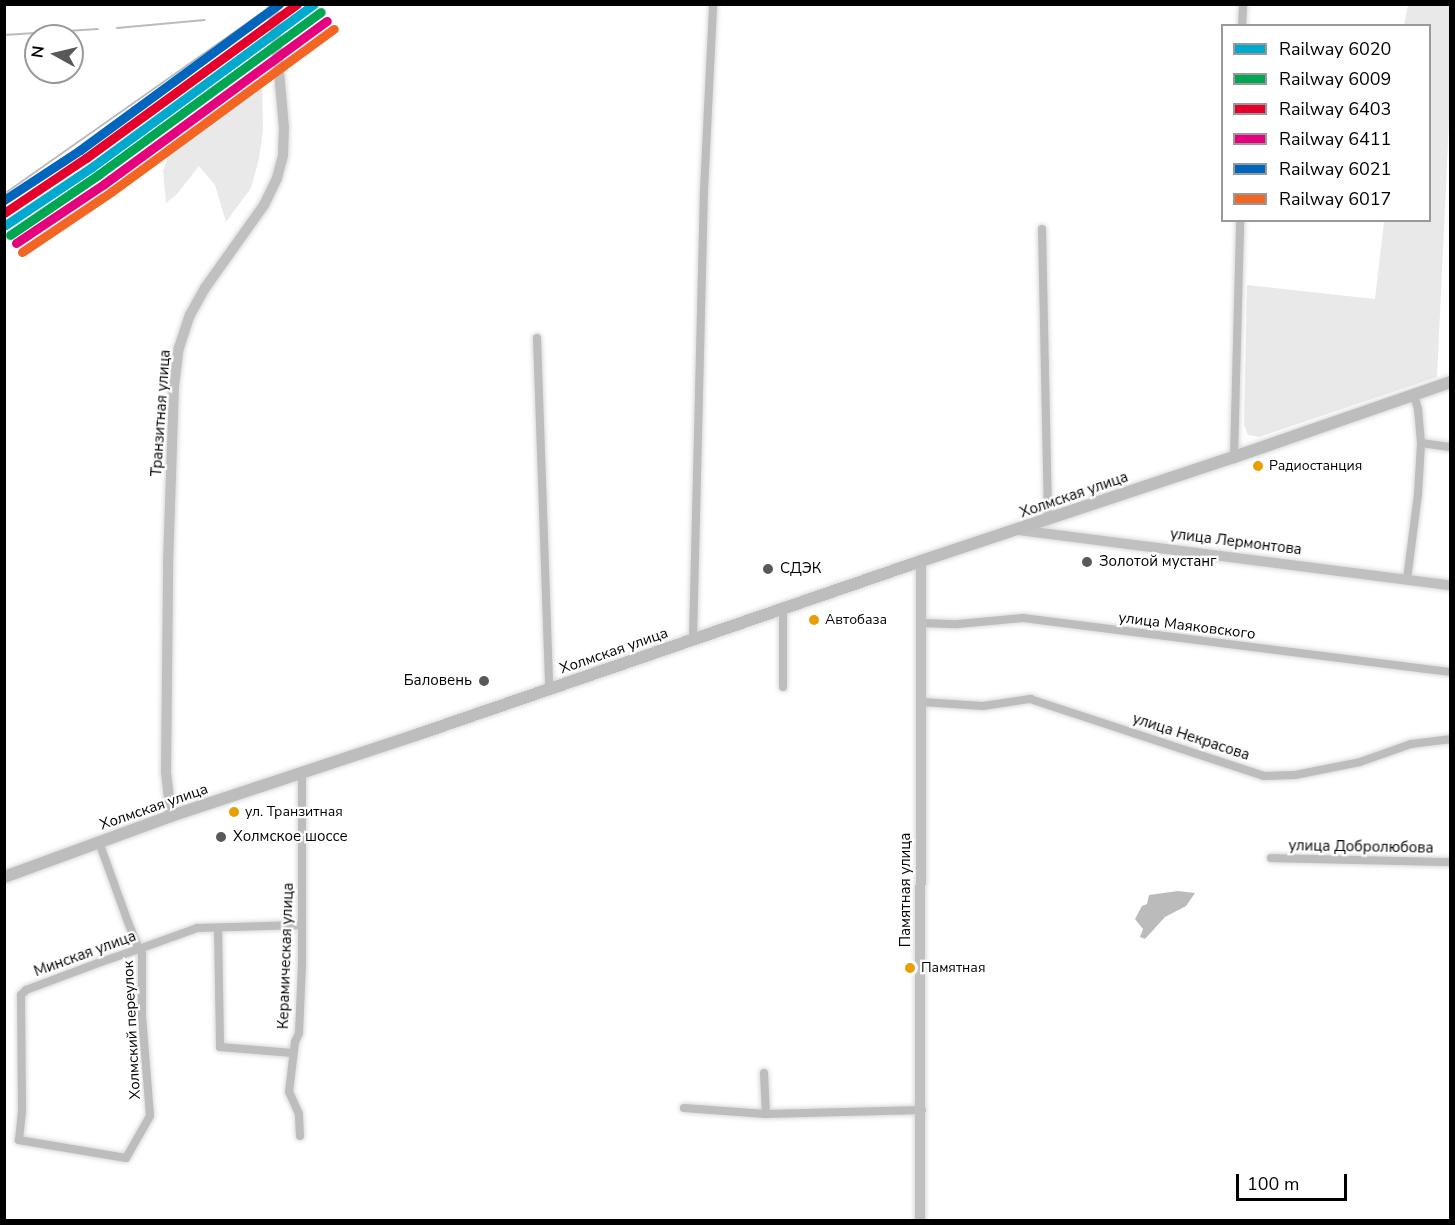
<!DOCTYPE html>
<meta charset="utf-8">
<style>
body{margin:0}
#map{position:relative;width:1455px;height:1225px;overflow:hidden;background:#fff;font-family:"Nunito Sans",sans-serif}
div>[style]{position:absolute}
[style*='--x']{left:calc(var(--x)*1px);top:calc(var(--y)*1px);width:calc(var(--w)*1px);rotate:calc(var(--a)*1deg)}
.green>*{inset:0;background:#e9e9e9}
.water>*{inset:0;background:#bbb}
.stream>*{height:2px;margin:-1px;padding:0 1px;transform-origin:1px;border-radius:1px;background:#bbb}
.roads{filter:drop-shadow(0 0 2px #dbdbdb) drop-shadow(0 0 2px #dbdbdb)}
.street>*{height:8px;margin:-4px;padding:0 4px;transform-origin:4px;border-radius:4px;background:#bdbdbd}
.secondary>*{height:10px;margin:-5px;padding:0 5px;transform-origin:5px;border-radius:5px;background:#c0c0c0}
.primary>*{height:12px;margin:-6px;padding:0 6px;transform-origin:6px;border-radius:6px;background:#bdbdbd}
.rail-1>*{height:9px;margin:-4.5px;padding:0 4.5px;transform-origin:4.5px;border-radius:4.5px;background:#00a9ce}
.rail-2>*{height:9px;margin:-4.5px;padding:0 4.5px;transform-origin:4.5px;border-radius:4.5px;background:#00a651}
.rail-3>*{height:9px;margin:-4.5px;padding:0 4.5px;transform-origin:4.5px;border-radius:4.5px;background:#e4002b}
.rail-4>*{height:9px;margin:-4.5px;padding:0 4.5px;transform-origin:4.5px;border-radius:4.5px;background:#e5007d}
.rail-5>*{height:9px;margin:-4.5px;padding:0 4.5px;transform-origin:4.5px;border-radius:4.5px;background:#0065bd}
.rail-6>*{height:9px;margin:-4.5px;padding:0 4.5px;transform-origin:4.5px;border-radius:4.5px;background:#f26522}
.dots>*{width:16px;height:16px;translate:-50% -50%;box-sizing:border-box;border:3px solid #fff;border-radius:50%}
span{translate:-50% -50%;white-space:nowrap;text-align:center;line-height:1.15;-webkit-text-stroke:4.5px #fff;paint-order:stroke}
.bus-label{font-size:14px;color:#000}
.left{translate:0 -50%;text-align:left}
.street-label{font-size:15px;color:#000}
.poi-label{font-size:15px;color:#000}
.right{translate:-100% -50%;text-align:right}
.frame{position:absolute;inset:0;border:6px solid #000;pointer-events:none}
.legend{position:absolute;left:1221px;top:24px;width:210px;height:198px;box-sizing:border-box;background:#fff;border:2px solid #999;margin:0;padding:8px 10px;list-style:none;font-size:18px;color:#000}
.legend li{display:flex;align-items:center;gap:12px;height:30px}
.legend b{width:30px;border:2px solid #999}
.north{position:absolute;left:24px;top:24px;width:60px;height:60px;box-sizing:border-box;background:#fff;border:2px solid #999;border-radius:50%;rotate:278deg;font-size:16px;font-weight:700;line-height:24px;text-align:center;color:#000}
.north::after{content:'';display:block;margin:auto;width:21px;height:27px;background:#595959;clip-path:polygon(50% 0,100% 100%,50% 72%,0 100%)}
.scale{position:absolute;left:1236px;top:1174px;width:111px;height:27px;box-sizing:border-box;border:3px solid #000;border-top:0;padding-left:8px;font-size:18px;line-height:21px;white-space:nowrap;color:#000;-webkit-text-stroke:4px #fff;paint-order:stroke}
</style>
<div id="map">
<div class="green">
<div style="clip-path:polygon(1408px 5px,1450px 5px,1450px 100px,1437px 377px,1259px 437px,1248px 435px,1244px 425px,1247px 285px,1375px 299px,1384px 221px,1430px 220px,1430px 26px,1404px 25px)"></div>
<div style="clip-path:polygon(262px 76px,263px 130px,259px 159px,251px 188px,226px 222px,215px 185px,199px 166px,177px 194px,166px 203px,163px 171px,171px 146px)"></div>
</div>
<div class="water">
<div style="clip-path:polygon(1178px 891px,1195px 893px,1186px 906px,1165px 917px,1145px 939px,1140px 937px,1143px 929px,1135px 919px,1142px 906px,1147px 904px,1149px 895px)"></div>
</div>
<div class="stream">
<div style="--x:117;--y:28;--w:88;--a:-5.2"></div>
<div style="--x:4;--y:35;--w:94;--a:-3.7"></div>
<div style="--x:4;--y:194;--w:315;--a:-35.1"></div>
</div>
<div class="roads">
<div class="street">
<div style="--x:1242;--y:26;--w:22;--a:-87"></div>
<div style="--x:1042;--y:229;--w:291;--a:88.8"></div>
<div style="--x:537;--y:338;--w:351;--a:88"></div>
<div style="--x:1421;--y:443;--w:29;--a:8"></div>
<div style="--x:1234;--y:457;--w:237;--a:-88.5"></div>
<div style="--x:1407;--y:579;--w:86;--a:-82.6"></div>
<div style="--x:1418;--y:494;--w:51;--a:-86.6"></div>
<div style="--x:1421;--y:443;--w:34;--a:-95"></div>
<div style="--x:1418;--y:409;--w:15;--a:-106"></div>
<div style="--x:783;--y:608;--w:79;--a:90"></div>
<div style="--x:921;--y:623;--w:37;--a:2"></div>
<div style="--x:958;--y:624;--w:65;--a:-5.3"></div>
<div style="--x:1023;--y:618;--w:430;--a:7.2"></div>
<div style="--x:693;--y:639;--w:448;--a:-88.6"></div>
<div style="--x:704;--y:191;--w:187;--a:-87.2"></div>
<div style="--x:922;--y:702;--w:61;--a:3.8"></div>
<div style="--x:983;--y:706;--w:48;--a:-8.5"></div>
<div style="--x:1030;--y:699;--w:246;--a:18.2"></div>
<div style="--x:1264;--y:776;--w:31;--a:-2"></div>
<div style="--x:1295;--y:775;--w:66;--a:-11.3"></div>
<div style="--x:1360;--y:762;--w:54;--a:-19.4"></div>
<div style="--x:1411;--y:744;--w:39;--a:-7"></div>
<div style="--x:99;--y:842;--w:85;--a:70.1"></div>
<div style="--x:128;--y:922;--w:29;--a:68"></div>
<div style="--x:139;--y:949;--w:6;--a:59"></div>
<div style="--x:142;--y:954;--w:62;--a:90"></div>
<div style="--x:142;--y:1016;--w:100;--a:85.4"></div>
<div style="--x:150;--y:1116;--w:48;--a:119.7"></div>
<div style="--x:126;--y:1158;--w:109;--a:-170.5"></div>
<div style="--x:19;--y:1140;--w:30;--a:-84"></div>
<div style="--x:22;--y:1110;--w:115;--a:-90.5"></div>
<div style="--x:21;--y:995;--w:7;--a:-45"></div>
<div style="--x:26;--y:990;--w:80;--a:-20.5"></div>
<div style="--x:101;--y:962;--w:40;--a:-18.9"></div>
<div style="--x:139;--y:949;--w:62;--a:-19.9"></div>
<div style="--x:197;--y:928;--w:105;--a:-1.6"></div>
<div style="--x:1271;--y:858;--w:179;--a:1.3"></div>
<div style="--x:218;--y:928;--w:119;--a:89"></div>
<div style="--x:220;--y:1047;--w:73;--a:4.7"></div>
<div style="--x:764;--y:1073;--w:41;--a:87.2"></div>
<div style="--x:684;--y:1108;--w:82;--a:4.2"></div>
<div style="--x:766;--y:1114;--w:156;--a:-1.5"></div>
<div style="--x:300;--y:1136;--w:22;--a:-93"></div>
<div style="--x:299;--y:1114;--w:24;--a:-114"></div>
<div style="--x:289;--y:1092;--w:50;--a:-83.2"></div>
<div style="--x:295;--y:1042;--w:10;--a:-66"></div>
<div style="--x:299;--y:1033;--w:70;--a:-87.5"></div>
<div style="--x:302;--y:963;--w:189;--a:-90"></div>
</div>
<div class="secondary">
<div style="--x:1018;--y:530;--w:435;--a:7.3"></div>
<div style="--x:171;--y:816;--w:44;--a:-96.5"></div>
<div style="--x:166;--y:772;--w:207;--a:-89.4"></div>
<div style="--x:168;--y:565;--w:179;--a:-88.1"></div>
<div style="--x:174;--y:386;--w:38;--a:-83"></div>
<div style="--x:179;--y:348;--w:35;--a:-72"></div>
<div style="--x:190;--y:315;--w:31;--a:-61"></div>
<div style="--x:205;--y:288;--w:102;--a:-54.6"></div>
<div style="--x:264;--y:205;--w:30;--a:-64"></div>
<div style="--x:277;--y:178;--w:24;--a:-75"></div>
<div style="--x:283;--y:155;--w:27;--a:-88"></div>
<div style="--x:284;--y:128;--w:124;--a:-95.1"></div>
<div style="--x:920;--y:1220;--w:659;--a:-89.91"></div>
</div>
<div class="primary">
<div style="--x:4;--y:877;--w:178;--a:-20.1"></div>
<div style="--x:171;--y:816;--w:258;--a:-18.3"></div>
<div style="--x:416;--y:735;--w:534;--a:-19.01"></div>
<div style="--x:921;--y:561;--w:330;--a:-18.4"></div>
<div style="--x:1234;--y:457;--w:229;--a:-19.1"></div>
</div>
</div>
<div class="rail-1">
<div style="--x:4;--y:226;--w:106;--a:-33.8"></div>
<div style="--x:92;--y:167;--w:275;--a:-36.3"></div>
</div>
<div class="rail-2">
<div style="--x:10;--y:235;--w:107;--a:-34.3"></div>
<div style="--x:98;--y:175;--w:276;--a:-36.2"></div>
</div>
<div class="rail-3">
<div style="--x:4;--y:213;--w:99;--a:-33.9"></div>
<div style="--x:86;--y:158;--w:261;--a:-36.1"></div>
</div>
<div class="rail-4">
<div style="--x:16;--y:243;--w:106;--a:-33.8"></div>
<div style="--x:104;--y:184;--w:276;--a:-36.2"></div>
</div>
<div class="rail-5">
<div style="--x:4;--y:200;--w:91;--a:-33.3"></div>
<div style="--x:80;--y:150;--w:247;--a:-36.3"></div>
</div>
<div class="rail-6">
<div style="--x:22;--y:252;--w:107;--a:-34"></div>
<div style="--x:111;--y:192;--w:276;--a:-36.2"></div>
</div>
<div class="dots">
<div style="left:1258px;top:466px;background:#eb9e00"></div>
<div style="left:1087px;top:562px;background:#595959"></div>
<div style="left:768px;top:569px;background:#595959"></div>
<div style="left:814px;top:620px;background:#eb9e00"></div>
<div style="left:484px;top:681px;background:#595959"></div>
<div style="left:234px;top:812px;background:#eb9e00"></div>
<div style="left:221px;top:837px;background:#595959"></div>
<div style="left:910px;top:968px;background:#eb9e00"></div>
</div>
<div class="bus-label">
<span class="left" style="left:1269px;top:466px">Радиостанция</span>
<span class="left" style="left:825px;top:620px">Автобаза</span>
<span class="left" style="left:245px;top:812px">ул. Транзитная</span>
<span class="left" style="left:921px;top:968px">Памятная</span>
</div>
<div class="street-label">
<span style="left:161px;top:413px;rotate:-86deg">Транзитная улица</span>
<span style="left:1074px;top:495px;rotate:-19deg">Холмская улица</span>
<span style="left:1236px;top:542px;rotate:7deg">улица Лермонтова</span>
<span style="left:1187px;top:626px;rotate:7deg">улица Маяковского</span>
<span style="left:614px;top:651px;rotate:-19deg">Холмская улица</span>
<span style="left:1191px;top:737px;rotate:18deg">улица Некрасова</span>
<span style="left:154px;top:807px;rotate:-19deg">Холмская улица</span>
<span style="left:1361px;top:847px;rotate:1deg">улица Добролюбова</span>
<span style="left:906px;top:890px;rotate:-90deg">Памятная улица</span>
<span style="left:85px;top:954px;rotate:-20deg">Минская улица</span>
<span style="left:286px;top:956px;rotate:-88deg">Керамическая улица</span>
<span style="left:132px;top:1030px;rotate:-93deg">Холмский переулок</span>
</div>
<div class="poi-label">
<span class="left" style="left:1099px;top:562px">Золотой мустанг</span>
<span class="left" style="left:780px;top:569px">СДЭК</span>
<span class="right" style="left:472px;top:681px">Баловень</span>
<span class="left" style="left:233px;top:837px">Холмское шоссе</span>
</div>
<div class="frame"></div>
<ul class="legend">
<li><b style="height:8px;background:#00a9ce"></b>Railway 6020</li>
<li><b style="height:8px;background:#00a651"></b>Railway 6009</li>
<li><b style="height:8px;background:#e4002b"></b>Railway 6403</li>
<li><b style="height:8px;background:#e5007d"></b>Railway 6411</li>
<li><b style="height:8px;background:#0065bd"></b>Railway 6021</li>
<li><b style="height:8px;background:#f26522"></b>Railway 6017</li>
</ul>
<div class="north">N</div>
<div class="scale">100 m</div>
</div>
